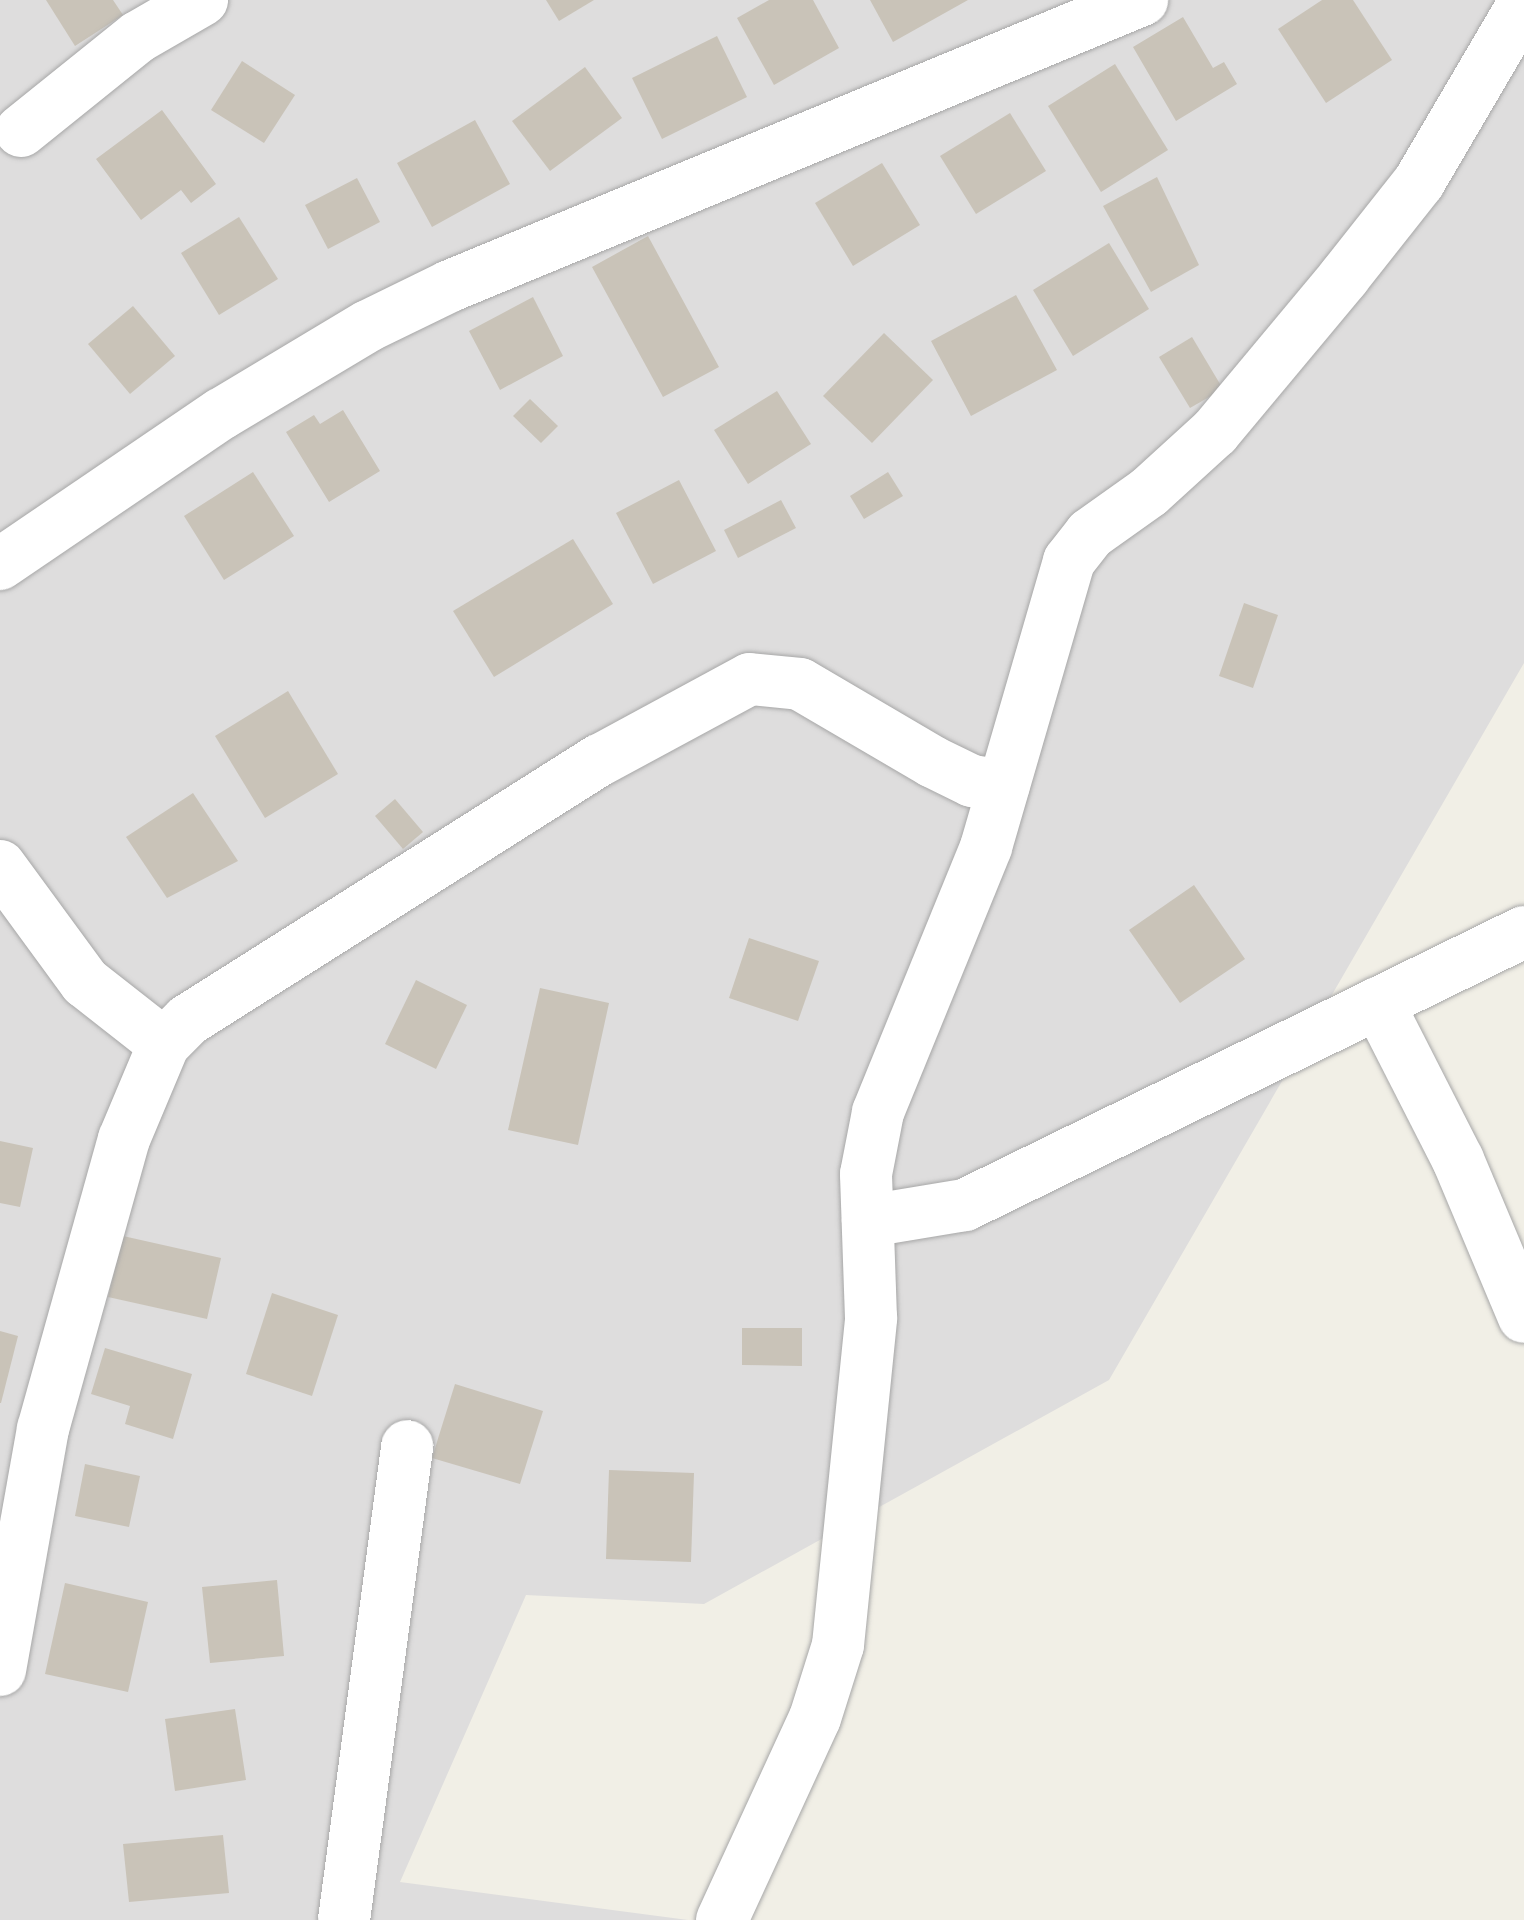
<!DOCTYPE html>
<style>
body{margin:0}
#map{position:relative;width:1524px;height:1920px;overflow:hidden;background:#f1efe6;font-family:"Varela Round",sans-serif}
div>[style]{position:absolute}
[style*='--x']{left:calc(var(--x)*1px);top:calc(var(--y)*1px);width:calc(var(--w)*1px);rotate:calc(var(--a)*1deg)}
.residential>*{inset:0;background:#dedddd}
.building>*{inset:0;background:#c9c3b8}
.roads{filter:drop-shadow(0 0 2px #a7a7a7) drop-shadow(0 0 2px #a7a7a7)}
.minor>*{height:52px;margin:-26px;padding:0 26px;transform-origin:26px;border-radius:26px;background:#fff}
span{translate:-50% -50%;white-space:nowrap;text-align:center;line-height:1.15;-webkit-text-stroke:9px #fff;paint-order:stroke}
</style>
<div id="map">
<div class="residential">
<div style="clip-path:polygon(0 0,1524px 0,1524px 663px,1109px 1380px,704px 1604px,526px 1595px,400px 1882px,688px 1920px,0 1920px)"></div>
</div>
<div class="building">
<div style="clip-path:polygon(46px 0,113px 0,123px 15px,75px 46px)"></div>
<div style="clip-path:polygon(546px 0,594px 0,559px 21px)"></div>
<div style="clip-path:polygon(769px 0,813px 0,839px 48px,774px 85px,737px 18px)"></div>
<div style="clip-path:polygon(870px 0,968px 0,893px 42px)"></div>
<div style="clip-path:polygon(1322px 0,1353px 0,1392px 60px,1326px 103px,1278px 29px)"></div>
<div style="clip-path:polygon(1183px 17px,1213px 68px,1224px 62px,1237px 84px,1176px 121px,1133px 47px)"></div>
<div style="clip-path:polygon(717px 36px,747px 97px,662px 139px,632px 78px)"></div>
<div style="clip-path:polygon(242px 61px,295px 95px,264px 143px,211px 110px)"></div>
<div style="clip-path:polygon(1115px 64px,1168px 150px,1101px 192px,1048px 106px)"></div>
<div style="clip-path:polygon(585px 67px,622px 118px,550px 171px,512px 121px)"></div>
<div style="clip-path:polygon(162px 110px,216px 184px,191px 203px,181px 190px,141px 220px,96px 159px)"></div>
<div style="clip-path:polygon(1010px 113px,1046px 171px,976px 214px,940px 156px)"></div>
<div style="clip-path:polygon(475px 120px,510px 184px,432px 227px,397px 163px)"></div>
<div style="clip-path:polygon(882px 163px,920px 225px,853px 266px,815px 203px)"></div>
<div style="clip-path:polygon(1157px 177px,1199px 265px,1151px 292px,1103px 206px)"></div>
<div style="clip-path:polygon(357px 178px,380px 222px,328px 249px,305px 205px)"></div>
<div style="clip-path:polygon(239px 217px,278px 279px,219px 315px,181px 253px)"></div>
<div style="clip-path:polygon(648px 236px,719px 367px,663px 397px,592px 267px)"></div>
<div style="clip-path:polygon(1109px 243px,1149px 309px,1073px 356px,1033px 290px)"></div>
<div style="clip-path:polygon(1016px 295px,1057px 370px,971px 416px,931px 341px)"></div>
<div style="clip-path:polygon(533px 297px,563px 356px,500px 390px,469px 331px)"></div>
<div style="clip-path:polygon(133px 306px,175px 356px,130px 394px,88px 344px)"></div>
<div style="clip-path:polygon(884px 333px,933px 380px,872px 443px,823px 396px)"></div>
<div style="clip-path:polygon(1192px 337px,1223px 389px,1190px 408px,1159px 357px)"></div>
<div style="clip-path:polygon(777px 391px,811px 444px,748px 484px,714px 430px)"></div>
<div style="clip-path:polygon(530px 399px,558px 426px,541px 443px,513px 416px)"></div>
<div style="clip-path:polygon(343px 410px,380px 471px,329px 502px,286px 432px,314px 415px,320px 424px)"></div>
<div style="clip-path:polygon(253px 472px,294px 536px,224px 580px,184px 516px)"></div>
<div style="clip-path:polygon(888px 472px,903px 496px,864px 519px,850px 496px)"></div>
<div style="clip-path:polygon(679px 480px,716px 551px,653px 584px,616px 513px)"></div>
<div style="clip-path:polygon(781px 500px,796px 528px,738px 558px,724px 530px)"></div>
<div style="clip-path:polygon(573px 539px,613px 604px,494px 677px,453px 611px)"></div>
<div style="clip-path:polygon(1244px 603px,1278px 615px,1253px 688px,1219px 676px)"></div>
<div style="clip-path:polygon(288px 691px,338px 774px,265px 818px,215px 736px)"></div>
<div style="clip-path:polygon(193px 793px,238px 861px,167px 898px,126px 837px)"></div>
<div style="clip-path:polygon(395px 799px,423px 832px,403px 849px,375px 816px)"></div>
<div style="clip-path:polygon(1194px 885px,1245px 959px,1180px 1003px,1129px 930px)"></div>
<div style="clip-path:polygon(749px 938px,819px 961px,798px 1021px,729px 998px)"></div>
<div style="clip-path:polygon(416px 980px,467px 1005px,436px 1069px,385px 1044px)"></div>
<div style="clip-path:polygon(540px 988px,609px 1003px,578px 1145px,508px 1130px)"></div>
<div style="clip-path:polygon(0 1141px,33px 1148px,20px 1207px,0 1203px)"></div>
<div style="clip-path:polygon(123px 1236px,221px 1258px,207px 1319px,108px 1297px)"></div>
<div style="clip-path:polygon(272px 1293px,338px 1315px,312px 1396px,246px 1374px)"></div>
<div style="clip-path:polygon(742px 1328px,802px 1328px,802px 1366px,742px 1365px)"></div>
<div style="clip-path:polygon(0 1331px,18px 1336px,1px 1403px,0 1403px)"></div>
<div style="clip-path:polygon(105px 1348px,192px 1374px,173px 1439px,125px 1424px,130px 1406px,91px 1394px)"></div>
<div style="clip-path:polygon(455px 1384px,543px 1411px,520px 1484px,432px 1458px)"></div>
<div style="clip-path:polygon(85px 1464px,140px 1476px,129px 1527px,75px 1516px)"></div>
<div style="clip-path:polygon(609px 1470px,694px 1473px,691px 1562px,606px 1559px)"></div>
<div style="clip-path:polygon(277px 1580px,284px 1656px,210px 1663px,202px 1587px)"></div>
<div style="clip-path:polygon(65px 1583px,148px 1602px,128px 1692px,45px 1674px)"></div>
<div style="clip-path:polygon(235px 1709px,246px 1780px,175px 1791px,165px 1719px)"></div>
<div style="clip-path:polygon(223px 1835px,229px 1893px,129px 1902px,123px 1844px)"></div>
</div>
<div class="roads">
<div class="minor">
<div style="--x:21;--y:131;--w:150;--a:-38.8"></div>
<div style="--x:138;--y:37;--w:74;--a:-30"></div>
<div style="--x:0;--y:564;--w:267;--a:-34.2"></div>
<div style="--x:221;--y:414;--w:171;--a:-30.9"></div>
<div style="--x:368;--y:326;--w:91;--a:-26"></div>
<div style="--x:450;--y:286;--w:749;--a:-22.46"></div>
<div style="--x:0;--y:866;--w:144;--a:53.8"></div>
<div style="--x:85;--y:982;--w:100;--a:38.1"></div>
<div style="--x:1378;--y:1003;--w:176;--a:63"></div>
<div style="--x:1458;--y:1160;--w:170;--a:67.2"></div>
<div style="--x:868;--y:1221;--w:98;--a:-9.4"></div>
<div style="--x:965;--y:1205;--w:622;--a:-26.03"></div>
<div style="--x:0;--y:1670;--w:245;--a:-79.9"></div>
<div style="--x:43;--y:1429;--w:301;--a:-74.4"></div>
<div style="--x:124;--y:1139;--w:103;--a:-67.2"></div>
<div style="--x:164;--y:1044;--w:34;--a:-45"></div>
<div style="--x:188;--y:1020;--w:487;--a:-32.3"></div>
<div style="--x:600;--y:760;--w:170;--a:-28.4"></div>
<div style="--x:750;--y:679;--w:50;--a:5.7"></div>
<div style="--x:800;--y:684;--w:154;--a:30.4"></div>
<div style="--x:933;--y:762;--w:43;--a:26"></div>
<div style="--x:972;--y:781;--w:32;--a:9"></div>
<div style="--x:344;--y:1920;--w:478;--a:-82.4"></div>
<div style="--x:722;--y:1920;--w:222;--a:-65.3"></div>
<div style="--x:815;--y:1718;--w:77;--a:-72.5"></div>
<div style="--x:838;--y:1645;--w:329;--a:-84.2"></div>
<div style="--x:871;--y:1318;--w:144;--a:-92"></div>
<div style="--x:866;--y:1174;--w:63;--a:-79"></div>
<div style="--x:878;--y:1112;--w:286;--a:-67.8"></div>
<div style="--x:986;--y:847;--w:298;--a:-73.8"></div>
<div style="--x:1069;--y:561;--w:34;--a:-52"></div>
<div style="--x:1090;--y:534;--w:72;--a:-35.4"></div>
<div style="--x:1149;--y:492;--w:89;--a:-42.3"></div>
<div style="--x:1215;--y:432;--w:202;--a:-50.2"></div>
<div style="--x:1344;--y:277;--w:121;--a:-51.7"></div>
<div style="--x:1419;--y:182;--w:208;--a:-59.6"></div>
</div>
</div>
</div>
